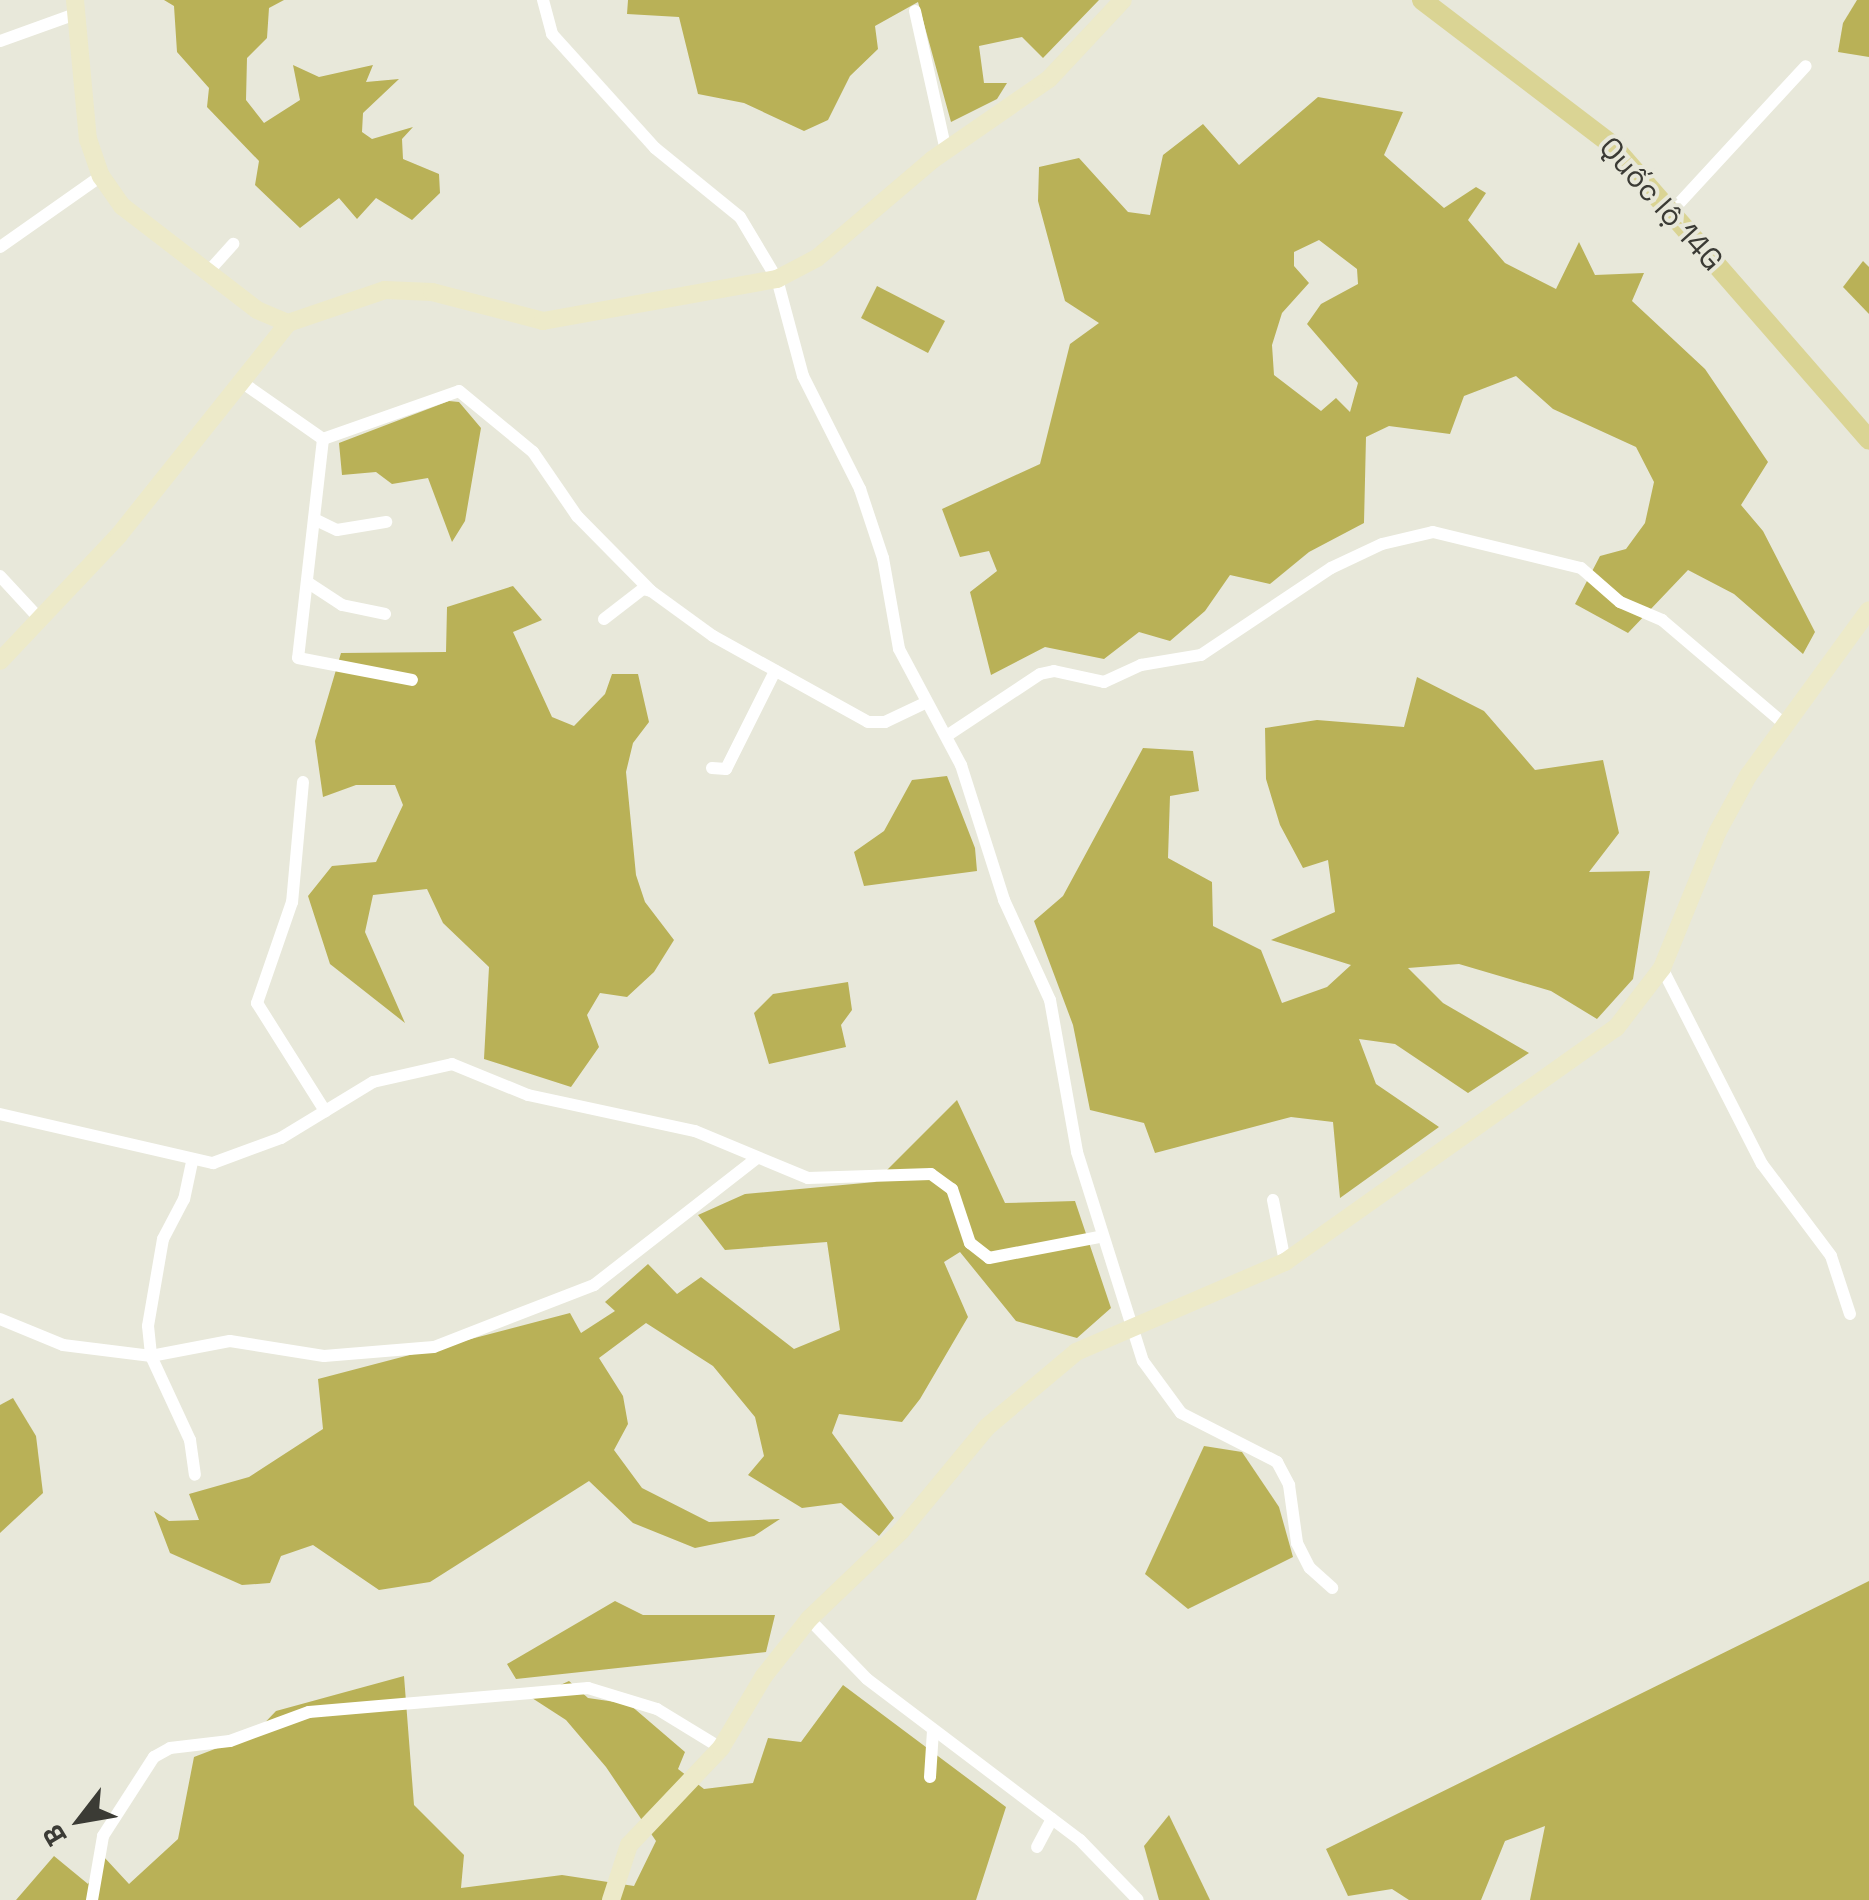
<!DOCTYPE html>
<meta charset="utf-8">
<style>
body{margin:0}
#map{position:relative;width:1869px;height:1900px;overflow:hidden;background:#e8e8da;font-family:"Space Grotesk",sans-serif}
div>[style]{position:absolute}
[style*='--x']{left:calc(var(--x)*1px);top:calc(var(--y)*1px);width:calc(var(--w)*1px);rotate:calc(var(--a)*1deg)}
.forest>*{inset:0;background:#b9b157}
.street>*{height:12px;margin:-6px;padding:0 6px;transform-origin:6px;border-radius:6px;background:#fff}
.secondary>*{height:18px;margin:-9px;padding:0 9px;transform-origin:9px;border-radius:9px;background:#edeac9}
.primary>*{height:20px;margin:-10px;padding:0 10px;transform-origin:10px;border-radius:10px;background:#dad494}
span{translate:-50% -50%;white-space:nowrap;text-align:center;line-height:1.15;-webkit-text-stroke:8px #e8e8da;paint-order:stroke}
.street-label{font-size:30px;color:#3b3b35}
.north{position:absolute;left:30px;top:1770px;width:100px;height:100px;-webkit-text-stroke:8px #e8e8da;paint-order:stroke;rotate:239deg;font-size:28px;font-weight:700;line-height:40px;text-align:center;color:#3b3b35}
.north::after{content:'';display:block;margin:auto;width:35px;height:45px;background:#3b3b35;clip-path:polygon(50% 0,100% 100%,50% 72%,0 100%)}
</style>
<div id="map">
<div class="forest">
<div style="clip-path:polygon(164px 0,284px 0,269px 8px,267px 38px,247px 58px,246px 100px,264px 123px,300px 100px,293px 65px,319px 77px,373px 65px,366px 82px,399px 79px,363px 113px,362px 132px,372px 139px,413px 127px,402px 139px,403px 159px,439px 174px,440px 193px,412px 220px,376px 198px,357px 219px,339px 198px,300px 228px,255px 185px,259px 161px,207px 107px,209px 88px,177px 52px,174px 6px)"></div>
<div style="clip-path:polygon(628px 0,1099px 0,1043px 58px,1022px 37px,979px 46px,984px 83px,1007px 83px,997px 99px,951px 122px,918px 2px,875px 26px,878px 49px,850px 76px,828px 120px,804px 131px,744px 103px,698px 94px,679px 17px,627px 14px)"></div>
<div style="clip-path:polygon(1857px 0,1869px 0,1869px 57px,1838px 52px,1843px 23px)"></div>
<div style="clip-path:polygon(evenodd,1318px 97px,1403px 112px,1384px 155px,1444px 208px,1476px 187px,1486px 193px,1468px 220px,1505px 263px,1556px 289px,1579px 242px,1595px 275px,1644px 273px,1632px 301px,1705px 369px,1768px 462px,1741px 505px,1763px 531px,1815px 632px,1803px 654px,1734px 594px,1688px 570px,1628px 633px,1575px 604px,1600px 556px,1626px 549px,1645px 523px,1654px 482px,1636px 447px,1553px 409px,1516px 376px,1464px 396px,1450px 434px,1389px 426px,1366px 437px,1364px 523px,1309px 552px,1270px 584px,1230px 575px,1205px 611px,1170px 641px,1139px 632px,1104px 659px,1045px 647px,991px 675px,970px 592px,997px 571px,989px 551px,960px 557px,942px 509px,1040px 464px,1070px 344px,1099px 323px,1065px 301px,1038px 201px,1039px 167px,1079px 158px,1128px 212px,1150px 215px,1163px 155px,1203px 124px,1239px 165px,1318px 97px,1319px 240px,1357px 269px,1358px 284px,1321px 304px,1307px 324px,1358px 383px,1350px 412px,1336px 398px,1321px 411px,1274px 375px,1272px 345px,1282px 313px,1309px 283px,1294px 266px,1294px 252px,1319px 240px)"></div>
<div style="clip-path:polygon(1863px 261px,1869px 267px,1869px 314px,1843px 287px)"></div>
<div style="clip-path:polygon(877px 286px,945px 321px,928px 353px,861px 318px)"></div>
<div style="clip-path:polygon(449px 401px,459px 402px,481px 428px,465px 521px,452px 542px,428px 478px,392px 484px,376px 472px,342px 475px,339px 443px)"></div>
<div style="clip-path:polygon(513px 586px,542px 620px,513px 632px,552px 717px,574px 726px,605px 694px,612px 674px,638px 674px,649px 722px,633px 743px,626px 772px,636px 875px,645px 902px,674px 940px,654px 972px,627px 997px,600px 993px,587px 1015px,599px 1047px,571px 1087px,484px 1059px,489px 967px,443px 923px,427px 889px,373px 895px,365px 932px,405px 1023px,330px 964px,308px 896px,332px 866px,376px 862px,403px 805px,395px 785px,356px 785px,323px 797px,315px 741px,341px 653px,446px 652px,447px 607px)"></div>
<div style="clip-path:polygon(1417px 677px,1484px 711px,1535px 770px,1603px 760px,1619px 833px,1589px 872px,1650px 871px,1633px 979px,1597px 1019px,1551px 991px,1459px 964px,1408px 968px,1443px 1003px,1529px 1053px,1468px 1093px,1395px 1044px,1359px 1039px,1376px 1084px,1439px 1127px,1340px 1198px,1333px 1122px,1291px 1117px,1155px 1153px,1144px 1123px,1090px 1110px,1073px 1025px,1034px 921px,1063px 896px,1143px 748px,1193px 751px,1199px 791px,1170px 796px,1168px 858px,1212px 882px,1213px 926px,1261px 950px,1282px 1003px,1327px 987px,1351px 965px,1271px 940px,1335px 912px,1328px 860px,1303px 868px,1280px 825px,1266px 779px,1265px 728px,1317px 720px,1404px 727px)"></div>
<div style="clip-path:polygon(947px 776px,975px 848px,977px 871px,864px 886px,854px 852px,884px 831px,912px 780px)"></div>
<div style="clip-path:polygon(848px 982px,852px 1010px,841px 1025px,846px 1047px,769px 1064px,754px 1013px,773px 994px)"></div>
<div style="clip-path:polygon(957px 1100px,1005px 1203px,1075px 1201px,1111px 1308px,1077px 1338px,1016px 1321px,960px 1252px,944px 1262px,968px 1317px,920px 1399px,902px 1422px,839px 1414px,832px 1433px,894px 1518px,879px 1536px,841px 1503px,802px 1508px,748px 1475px,764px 1456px,755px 1417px,713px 1366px,646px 1323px,599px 1358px,623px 1396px,628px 1424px,614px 1450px,642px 1488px,709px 1522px,780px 1519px,754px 1536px,695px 1548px,633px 1523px,589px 1481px,430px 1582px,379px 1590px,313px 1545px,281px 1556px,270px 1583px,242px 1585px,170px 1553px,154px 1511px,169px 1521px,199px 1520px,189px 1494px,249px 1477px,323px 1429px,318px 1379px,570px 1313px,581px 1333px,615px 1311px,605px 1302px,648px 1264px,677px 1294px,701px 1277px,794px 1349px,840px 1330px,827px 1242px,725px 1250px,698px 1215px,745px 1194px,875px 1182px)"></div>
<div style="clip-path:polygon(13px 1398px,36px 1436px,43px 1493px,0 1533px,0 1405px)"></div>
<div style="clip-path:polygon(1204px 1446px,1242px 1452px,1279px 1507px,1293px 1557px,1188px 1609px,1145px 1574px)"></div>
<div style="clip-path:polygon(1869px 1581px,1869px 1900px,1530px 1900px,1545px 1826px,1505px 1841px,1481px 1900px,1409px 1900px,1392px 1889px,1348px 1896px,1326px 1849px)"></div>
<div style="clip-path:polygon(615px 1601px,643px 1615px,775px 1615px,766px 1652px,516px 1679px,507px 1664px)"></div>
<div style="clip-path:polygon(404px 1676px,414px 1805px,464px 1855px,461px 1888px,562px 1875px,634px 1886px,656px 1841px,606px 1767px,566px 1720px,532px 1698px,569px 1681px,588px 1698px,629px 1704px,685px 1752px,678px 1769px,704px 1789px,753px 1783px,768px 1738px,801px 1742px,843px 1685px,1006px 1807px,976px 1900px,16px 1900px,54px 1856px,88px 1884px,104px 1857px,129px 1884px,178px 1839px,194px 1757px,254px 1734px,276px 1711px)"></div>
<div style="clip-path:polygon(1169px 1815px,1210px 1900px,1159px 1900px,1144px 1846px)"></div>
</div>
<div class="street">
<div style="--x:543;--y:0;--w:35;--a:75"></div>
<div style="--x:552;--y:34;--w:154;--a:47.9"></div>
<div style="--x:655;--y:148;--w:109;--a:39.1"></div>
<div style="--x:740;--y:217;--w:72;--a:59.2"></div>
<div style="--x:777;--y:279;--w:100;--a:75"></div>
<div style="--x:803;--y:376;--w:127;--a:63.2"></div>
<div style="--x:860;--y:489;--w:73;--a:71.6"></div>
<div style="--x:883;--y:558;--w:92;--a:80"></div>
<div style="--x:899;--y:649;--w:132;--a:61.9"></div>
<div style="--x:961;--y:765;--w:142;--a:72.3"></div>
<div style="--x:1004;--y:900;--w:110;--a:65.3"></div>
<div style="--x:1050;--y:1000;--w:154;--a:79.9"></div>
<div style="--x:1077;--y:1152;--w:219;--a:72.5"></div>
<div style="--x:1143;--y:1361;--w:64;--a:53.8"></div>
<div style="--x:1181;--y:1413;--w:108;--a:27"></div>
<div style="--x:1277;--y:1462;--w:26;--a:62"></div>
<div style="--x:1289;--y:1485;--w:59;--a:82.1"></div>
<div style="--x:1297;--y:1543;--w:28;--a:63"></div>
<div style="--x:1310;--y:1568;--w:30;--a:42"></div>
<div style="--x:915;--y:11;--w:143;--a:77.5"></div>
<div style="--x:0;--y:41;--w:83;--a:-19.7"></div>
<div style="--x:1672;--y:211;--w:197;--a:-47.3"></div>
<div style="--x:0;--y:247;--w:123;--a:-35.1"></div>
<div style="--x:208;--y:272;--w:38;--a:-48"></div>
<div style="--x:243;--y:383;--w:98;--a:35"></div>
<div style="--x:323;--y:439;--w:220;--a:96.5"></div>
<div style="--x:298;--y:658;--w:116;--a:10.9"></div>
<div style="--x:323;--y:439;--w:144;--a:-19.4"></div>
<div style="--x:459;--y:391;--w:96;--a:39.5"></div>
<div style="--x:533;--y:452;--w:78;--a:55.5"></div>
<div style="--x:577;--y:516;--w:105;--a:45.4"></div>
<div style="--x:314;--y:519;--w:25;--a:26"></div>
<div style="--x:337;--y:530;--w:50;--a:-9.3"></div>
<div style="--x:0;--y:576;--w:56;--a:47.2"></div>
<div style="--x:307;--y:582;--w:42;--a:33.3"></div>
<div style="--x:342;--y:605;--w:44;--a:11.8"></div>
<div style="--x:604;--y:619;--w:49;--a:-37.6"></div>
<div style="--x:643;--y:589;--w:8;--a:14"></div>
<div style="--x:651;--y:591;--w:77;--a:36"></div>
<div style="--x:713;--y:636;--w:177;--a:29"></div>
<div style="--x:868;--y:722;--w:17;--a:0"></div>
<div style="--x:885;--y:722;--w:44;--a:-25.4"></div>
<div style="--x:948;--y:735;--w:110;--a:-33.5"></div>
<div style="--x:1040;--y:674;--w:14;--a:-12"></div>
<div style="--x:1054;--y:671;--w:51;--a:12.4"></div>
<div style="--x:1104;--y:682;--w:41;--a:-24.7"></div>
<div style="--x:1141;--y:665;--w:61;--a:-9.5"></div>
<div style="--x:1201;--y:655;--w:156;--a:-33.8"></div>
<div style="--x:1331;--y:568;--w:56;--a:-25.2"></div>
<div style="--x:1382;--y:544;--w:52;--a:-13.2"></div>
<div style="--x:1433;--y:532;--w:152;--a:13.7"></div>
<div style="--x:1581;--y:568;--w:52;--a:41.1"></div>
<div style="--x:1620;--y:602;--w:46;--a:23.2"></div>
<div style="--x:1662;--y:620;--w:159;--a:40.4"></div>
<div style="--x:712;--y:768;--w:14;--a:4"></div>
<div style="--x:726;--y:769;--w:110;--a:-63.4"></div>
<div style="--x:303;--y:782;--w:121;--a:95.2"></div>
<div style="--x:292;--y:902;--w:107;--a:109.1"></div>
<div style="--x:257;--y:1003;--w:128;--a:57.8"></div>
<div style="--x:1662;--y:968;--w:220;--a:63"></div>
<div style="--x:1762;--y:1164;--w:115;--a:53.1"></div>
<div style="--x:1831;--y:1256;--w:61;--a:71.9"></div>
<div style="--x:0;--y:1114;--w:219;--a:13"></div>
<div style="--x:213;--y:1163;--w:72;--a:-20.2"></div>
<div style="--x:281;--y:1138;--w:108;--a:-31.3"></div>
<div style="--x:373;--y:1082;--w:81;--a:-12.8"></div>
<div style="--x:452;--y:1064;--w:82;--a:22.2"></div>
<div style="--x:528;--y:1095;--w:171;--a:12.2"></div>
<div style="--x:695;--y:1131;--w:122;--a:22.6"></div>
<div style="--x:808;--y:1178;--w:123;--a:-1.9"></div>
<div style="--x:931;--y:1174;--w:26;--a:36"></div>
<div style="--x:952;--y:1189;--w:57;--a:71.6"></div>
<div style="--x:970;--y:1243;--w:24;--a:38"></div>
<div style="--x:989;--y:1258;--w:112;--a:-10.8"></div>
<div style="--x:192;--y:1162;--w:38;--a:102"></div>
<div style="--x:184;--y:1199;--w:45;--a:117.7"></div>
<div style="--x:163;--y:1239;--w:88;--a:99.8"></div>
<div style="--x:148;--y:1326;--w:30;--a:84"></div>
<div style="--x:151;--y:1356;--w:93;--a:65.1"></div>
<div style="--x:190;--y:1440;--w:35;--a:82"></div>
<div style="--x:1273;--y:1200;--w:63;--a:79"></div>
<div style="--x:0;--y:1319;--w:68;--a:22.4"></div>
<div style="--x:63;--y:1345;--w:89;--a:7.1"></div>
<div style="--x:151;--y:1356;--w:80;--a:-10.8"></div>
<div style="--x:230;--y:1341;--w:95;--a:9.1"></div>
<div style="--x:324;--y:1356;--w:110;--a:-4.7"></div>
<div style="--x:434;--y:1347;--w:172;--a:-21.2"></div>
<div style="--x:594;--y:1285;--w:207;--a:-37.9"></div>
<div style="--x:809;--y:1619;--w:83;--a:46"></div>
<div style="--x:867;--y:1679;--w:267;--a:37.1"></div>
<div style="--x:1080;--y:1840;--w:83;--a:46"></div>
<div style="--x:930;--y:1777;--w:47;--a:-86.3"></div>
<div style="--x:1037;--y:1847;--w:32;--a:-62"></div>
<div style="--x:92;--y:1900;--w:65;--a:-80.2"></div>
<div style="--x:103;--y:1836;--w:94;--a:-57.2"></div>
<div style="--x:154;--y:1757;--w:18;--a:-29"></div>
<div style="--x:170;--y:1748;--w:60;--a:-6.7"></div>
<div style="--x:230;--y:1741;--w:84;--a:-20.2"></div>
<div style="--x:309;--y:1712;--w:280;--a:-4.9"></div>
<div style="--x:588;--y:1688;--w:72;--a:16.9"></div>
<div style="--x:657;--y:1709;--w:75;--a:31.4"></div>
</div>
<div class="secondary">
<div style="--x:75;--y:0;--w:140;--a:84.7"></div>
<div style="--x:88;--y:139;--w:39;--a:71"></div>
<div style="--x:101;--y:176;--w:37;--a:55"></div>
<div style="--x:122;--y:206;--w:170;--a:37.6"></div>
<div style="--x:257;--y:310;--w:34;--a:23"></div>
<div style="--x:288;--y:323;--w:102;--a:-18.8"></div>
<div style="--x:385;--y:290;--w:47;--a:2.4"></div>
<div style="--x:432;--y:292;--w:115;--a:14.6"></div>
<div style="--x:543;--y:321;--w:238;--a:-10.2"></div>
<div style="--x:777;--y:279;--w:45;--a:-27.7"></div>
<div style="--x:817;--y:258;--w:151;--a:-40.4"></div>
<div style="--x:932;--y:160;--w:142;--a:-34.7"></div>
<div style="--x:1049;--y:79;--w:108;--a:-46.9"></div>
<div style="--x:0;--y:661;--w:173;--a:-46.6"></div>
<div style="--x:119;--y:535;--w:271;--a:-51.4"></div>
<div style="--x:611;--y:1900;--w:58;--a:-71.9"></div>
<div style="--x:629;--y:1845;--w:134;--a:-46.5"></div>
<div style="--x:721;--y:1748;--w:84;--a:-59.2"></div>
<div style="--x:764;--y:1676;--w:73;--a:-51.7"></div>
<div style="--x:809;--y:1619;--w:127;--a:-43.7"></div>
<div style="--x:901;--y:1531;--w:135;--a:-50.4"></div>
<div style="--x:987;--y:1427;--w:116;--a:-40.1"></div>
<div style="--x:1076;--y:1352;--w:228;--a:-23.3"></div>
<div style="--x:1285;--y:1262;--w:405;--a:-35.3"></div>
<div style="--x:1616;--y:1028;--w:76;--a:-52.5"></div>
<div style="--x:1662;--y:968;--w:148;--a:-67.8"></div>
<div style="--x:1718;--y:831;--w:63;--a:-61.4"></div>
<div style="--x:1748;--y:776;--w:205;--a:-53.9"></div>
</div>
<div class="primary">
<div style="--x:1422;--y:0;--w:239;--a:37.3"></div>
<div style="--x:1612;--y:145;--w:391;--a:48.9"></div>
</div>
<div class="street-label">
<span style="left:1661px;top:204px;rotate:48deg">Quốc lộ 14G</span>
</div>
<div class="north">B</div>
</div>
